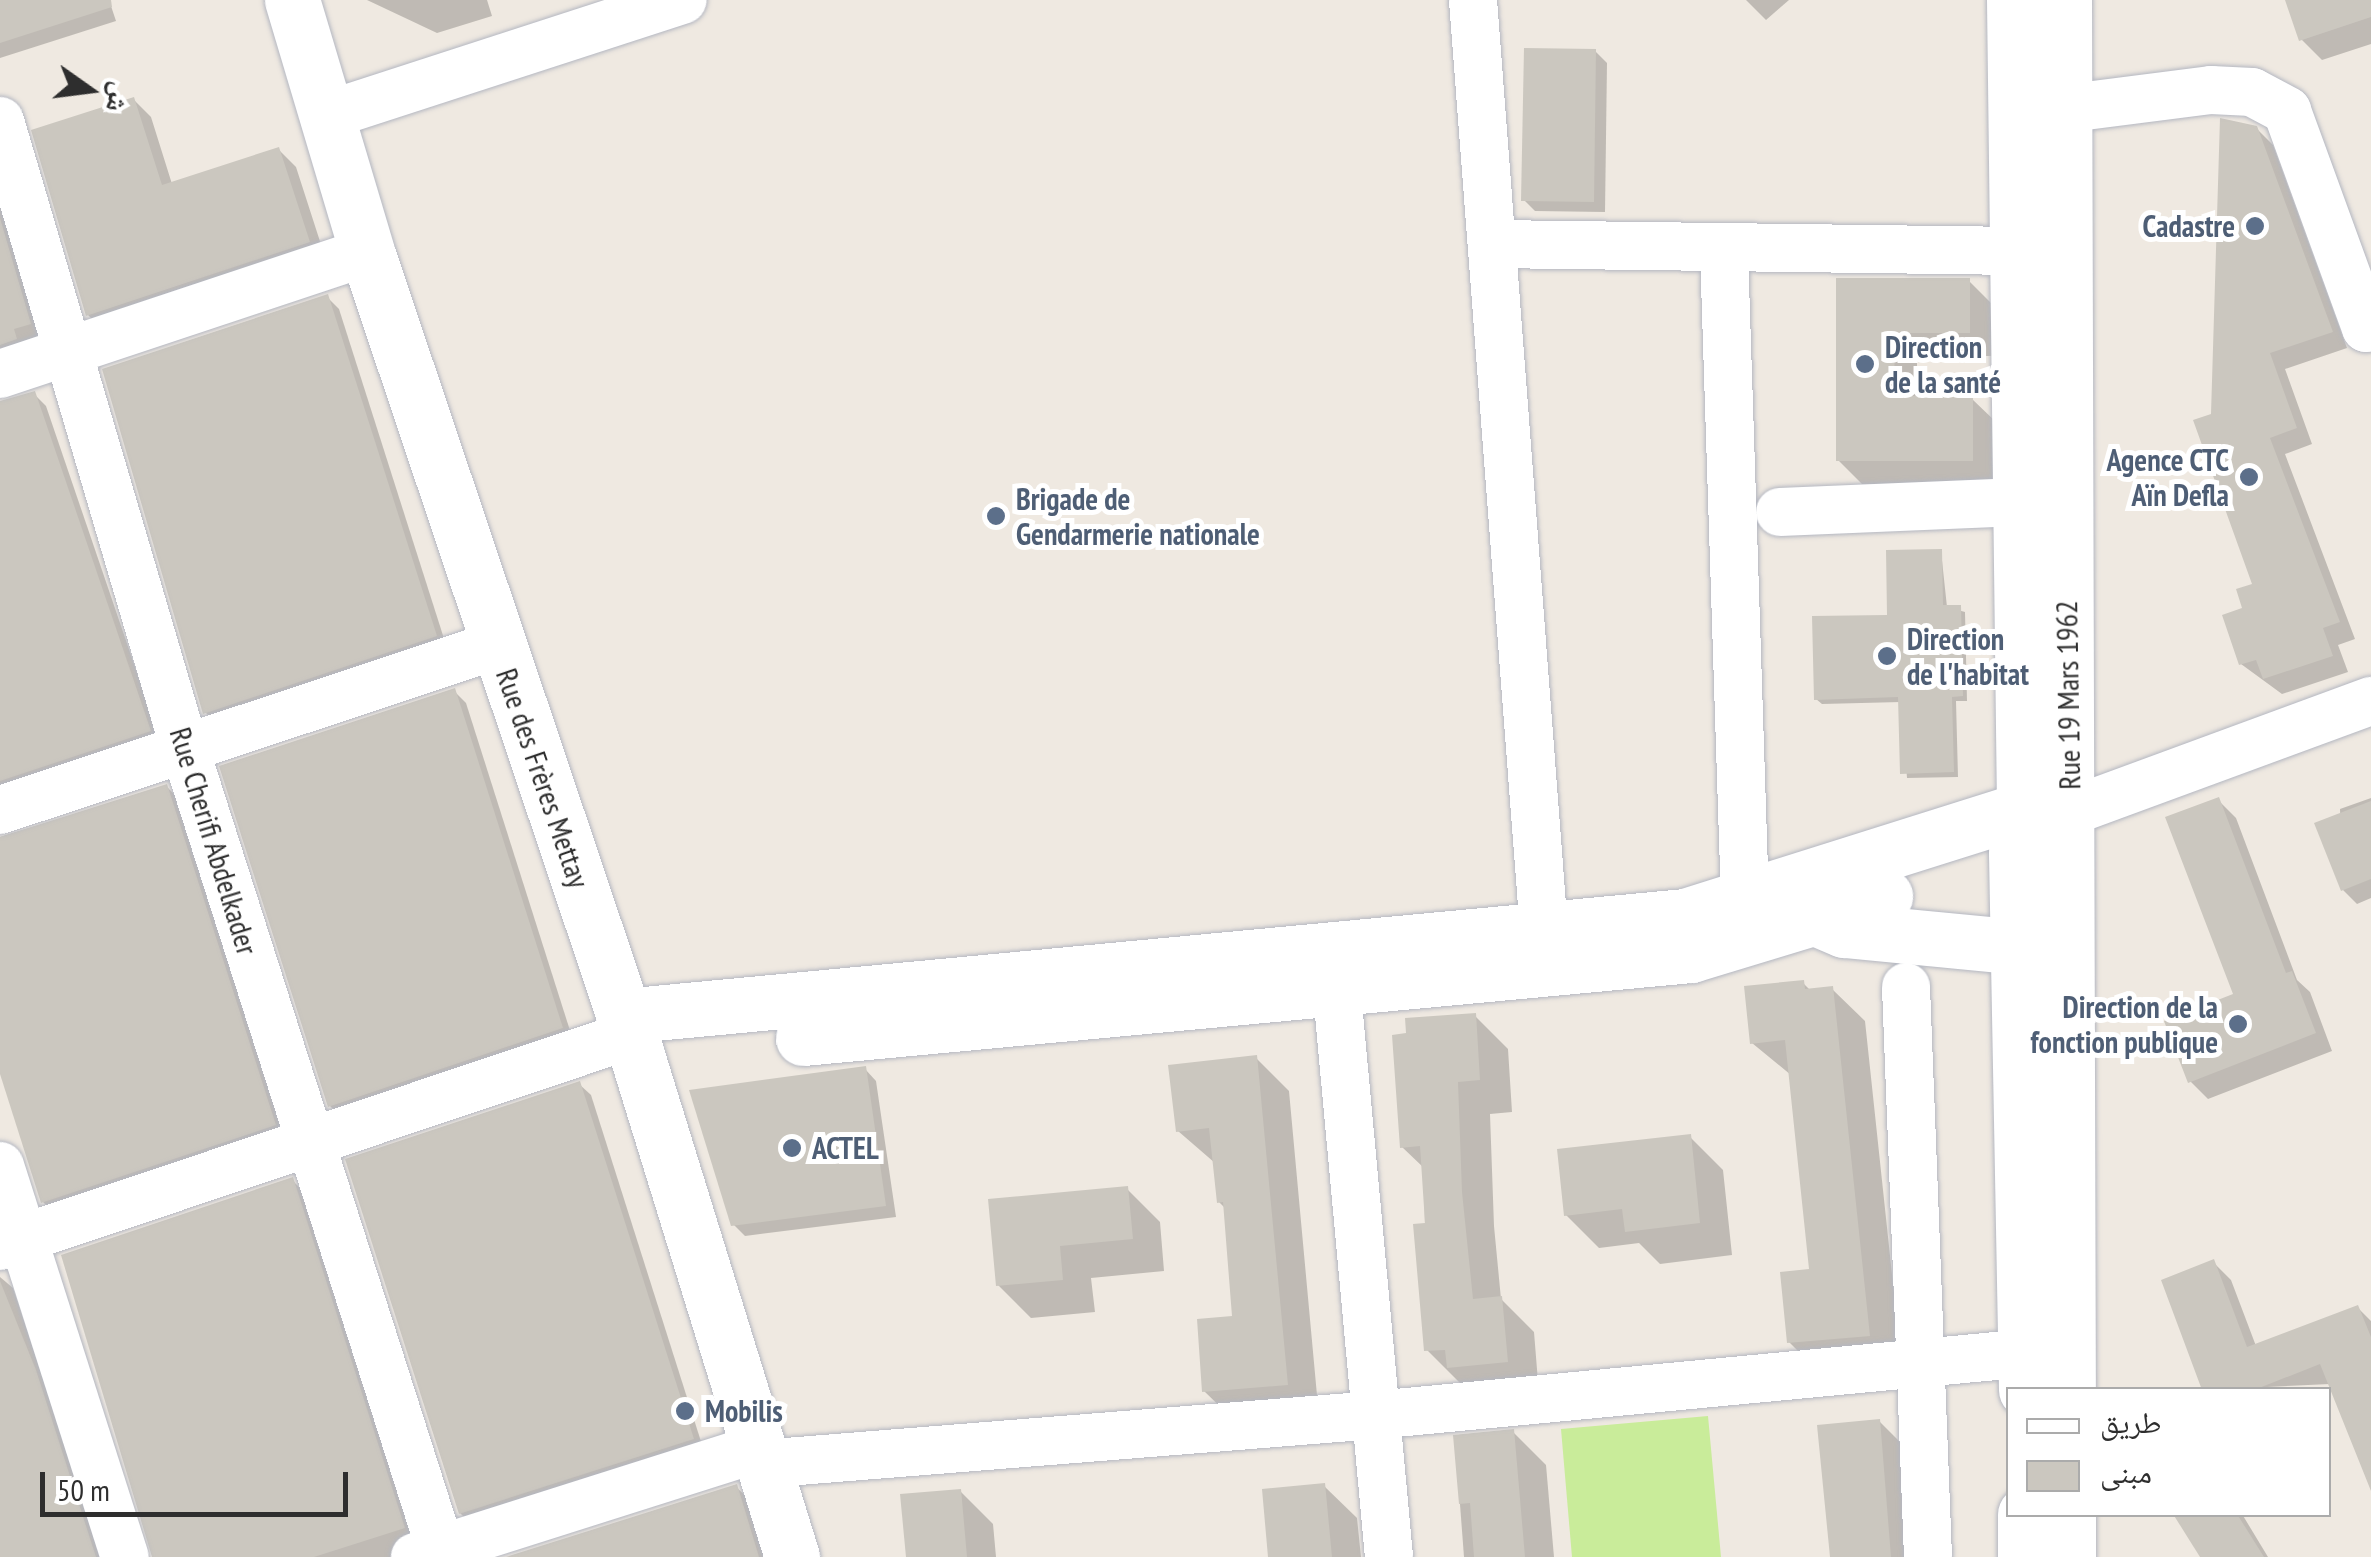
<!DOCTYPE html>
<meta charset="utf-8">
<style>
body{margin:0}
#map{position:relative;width:2371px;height:1557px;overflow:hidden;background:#efe9e1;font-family:"PT Sans Narrow","Noto Naskh Arabic",sans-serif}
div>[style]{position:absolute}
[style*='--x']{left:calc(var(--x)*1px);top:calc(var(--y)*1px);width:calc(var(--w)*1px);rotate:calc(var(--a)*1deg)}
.pitch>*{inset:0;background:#c9ec9a}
.shadow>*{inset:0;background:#0003}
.building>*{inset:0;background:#cbc7bf}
.roads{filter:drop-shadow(0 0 2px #b4b7c1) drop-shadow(0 0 2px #b4b7c1)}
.street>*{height:48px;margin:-24px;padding:0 24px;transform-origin:24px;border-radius:24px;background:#fff}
.secondary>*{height:55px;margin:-27.5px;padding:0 27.5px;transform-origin:27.5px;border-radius:27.5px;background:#fff}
.dots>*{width:28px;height:28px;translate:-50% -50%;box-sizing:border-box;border:5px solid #fff;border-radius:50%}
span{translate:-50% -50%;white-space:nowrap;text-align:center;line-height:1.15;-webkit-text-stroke:10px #fff;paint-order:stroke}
.service-label{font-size:30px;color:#4e5e75;font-weight:700}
.right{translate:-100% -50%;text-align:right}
.left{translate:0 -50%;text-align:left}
.street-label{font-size:30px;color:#2e2e2e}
.legend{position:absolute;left:2006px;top:1387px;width:325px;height:130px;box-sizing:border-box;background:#fff;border:2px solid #ababab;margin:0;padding:12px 18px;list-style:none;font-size:30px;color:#2e2e2e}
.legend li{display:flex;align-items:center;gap:20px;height:50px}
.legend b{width:50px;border:2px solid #ababab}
.north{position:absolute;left:40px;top:40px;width:100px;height:100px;-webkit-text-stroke:8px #fff;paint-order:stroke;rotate:104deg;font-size:28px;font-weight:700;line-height:40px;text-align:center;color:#2e2e2e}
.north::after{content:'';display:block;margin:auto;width:35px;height:45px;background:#2e2e2e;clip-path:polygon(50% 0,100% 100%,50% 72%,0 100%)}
.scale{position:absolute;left:40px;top:1472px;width:308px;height:45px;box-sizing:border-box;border:5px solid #2e2e2e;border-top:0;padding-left:12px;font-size:30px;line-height:35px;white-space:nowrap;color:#2e2e2e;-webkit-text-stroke:8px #fff;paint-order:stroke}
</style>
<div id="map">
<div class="pitch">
<div style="clip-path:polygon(1708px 1416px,1721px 1557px,1572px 1557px,1561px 1429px)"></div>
</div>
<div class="shadow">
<div style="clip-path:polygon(0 0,109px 0,116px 21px,0 58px)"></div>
<div style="clip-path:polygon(367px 0,487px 0,492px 16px,437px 33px)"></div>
<div style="clip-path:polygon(1746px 0,1789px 0,1766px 20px)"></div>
<div style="clip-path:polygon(2288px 0,2371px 0,2371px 44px,2322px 60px,2301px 39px)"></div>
<div style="clip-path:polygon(1595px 51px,1607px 63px,1605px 212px,1535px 211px,1524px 200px)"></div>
<div style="clip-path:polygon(133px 99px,151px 117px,172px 184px,278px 149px,296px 167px,326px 260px,106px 333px,88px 315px)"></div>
<div style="clip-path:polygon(2256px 128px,2273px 145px,2347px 348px,2285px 369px,2312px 444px,2285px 454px,2355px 639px,2338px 645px,2348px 672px,2282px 694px,2241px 664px,2245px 609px,2255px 586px,2214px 416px)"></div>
<div style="clip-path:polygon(0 195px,41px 335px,24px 341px,27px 351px,0 363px)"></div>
<div style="clip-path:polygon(1838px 281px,1969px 281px,1992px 304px,1993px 356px,1917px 356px,1917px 398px,1972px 399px,1996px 422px,1996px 484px,1862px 484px,1838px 460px)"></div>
<div style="clip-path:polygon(327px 297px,339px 309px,447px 648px,217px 724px,205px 712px)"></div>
<div style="clip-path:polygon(34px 394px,46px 406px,161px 743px,0 798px,0 402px)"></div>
<div style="clip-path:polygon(1941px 551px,1947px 607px,1965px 612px,1967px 701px,1956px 701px,1958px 777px,1907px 778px,1901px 702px,1822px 704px,1816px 699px)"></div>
<div style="clip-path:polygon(454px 691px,466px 703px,573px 1040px,342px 1118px,330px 1106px)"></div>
<div style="clip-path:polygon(166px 786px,178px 798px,286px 1136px,55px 1214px,43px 1202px,0 1069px,0 837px)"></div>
<div style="clip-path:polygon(2371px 798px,2371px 898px,2357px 904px,2343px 890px,2340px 809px)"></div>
<div style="clip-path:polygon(2218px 800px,2236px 818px,2297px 980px,2310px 992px,2332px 1051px,2208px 1099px,2190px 1081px,2236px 996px)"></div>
<div style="clip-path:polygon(1803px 983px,1811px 991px,1832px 989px,1865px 1021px,1902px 1368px,1822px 1375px,1789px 1342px,1811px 1271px,1791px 1075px,1752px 1043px)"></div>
<div style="clip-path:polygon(1475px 1016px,1508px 1049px,1512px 1112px,1490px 1114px,1494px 1226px,1501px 1299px,1534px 1332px,1539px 1394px,1460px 1383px,1427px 1350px,1424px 1168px,1402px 1147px)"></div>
<div style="clip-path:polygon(1256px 1058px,1289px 1091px,1319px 1417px,1237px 1423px,1204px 1391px,1234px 1319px,1226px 1209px,1219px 1202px,1215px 1163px,1178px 1131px)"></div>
<div style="clip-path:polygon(865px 1069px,876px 1081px,896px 1217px,745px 1236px,733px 1224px)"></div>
<div style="clip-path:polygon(579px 1084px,591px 1095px,704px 1451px,472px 1525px,460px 1513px)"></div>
<div style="clip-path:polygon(1690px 1137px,1723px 1170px,1732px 1255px,1660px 1264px,1639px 1243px,1599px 1248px,1566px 1215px)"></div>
<div style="clip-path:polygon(292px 1180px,304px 1192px,416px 1544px,404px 1557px,153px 1557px)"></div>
<div style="clip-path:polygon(1127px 1189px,1160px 1222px,1164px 1271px,1091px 1278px,1095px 1312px,1031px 1318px,998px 1285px)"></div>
<div style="clip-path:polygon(2213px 1262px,2231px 1280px,2256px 1346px,2358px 1308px,2371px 1321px,2371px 1466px,2330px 1384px,2205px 1390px)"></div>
<div style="clip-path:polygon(0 1277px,13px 1288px,102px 1557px,0 1557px)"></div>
<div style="clip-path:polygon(1879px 1421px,1912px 1454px,1921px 1557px,1832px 1557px)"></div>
<div style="clip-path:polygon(1513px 1432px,1546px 1465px,1554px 1557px,1464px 1557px,1455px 1438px)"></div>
<div style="clip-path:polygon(1324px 1486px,1357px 1518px,1361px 1557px,1271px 1557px)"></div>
<div style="clip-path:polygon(736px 1487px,748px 1498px,767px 1557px,514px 1557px)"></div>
<div style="clip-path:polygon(960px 1491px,993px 1524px,996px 1557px,907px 1557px)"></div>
<div style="clip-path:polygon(2188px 1514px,2242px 1514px,2268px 1557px,2203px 1557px)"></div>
</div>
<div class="building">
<div style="clip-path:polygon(0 0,111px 0,112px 7px,0 43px)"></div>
<div style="clip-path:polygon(2285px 0,2371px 0,2371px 17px,2299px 41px)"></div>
<div style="clip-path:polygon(1524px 48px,1596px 49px,1594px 202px,1521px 201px)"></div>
<div style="clip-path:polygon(134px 97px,162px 185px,279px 147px,310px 242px,86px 316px,31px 130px)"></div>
<div style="clip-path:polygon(2220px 118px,2257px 126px,2333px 332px,2270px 353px,2297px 428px,2270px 438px,2340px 622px,2323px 628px,2333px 656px,2263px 679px,2256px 660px,2239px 665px,2222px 615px,2242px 608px,2236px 589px,2252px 584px,2193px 420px,2211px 414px)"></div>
<div style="clip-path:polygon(0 218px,31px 324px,14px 329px,17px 339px,0 345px)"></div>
<div style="clip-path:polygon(1836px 278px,1970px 278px,1970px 333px,1895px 333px,1894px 396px,1973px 396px,1973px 461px,1836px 461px)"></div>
<div style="clip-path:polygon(328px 294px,437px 636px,203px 714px,102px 369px)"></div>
<div style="clip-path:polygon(35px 391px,151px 731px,0 781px,0 401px)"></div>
<div style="clip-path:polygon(1942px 549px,1943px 605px,1961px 605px,1963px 696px,1952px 697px,1954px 772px,1900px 774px,1898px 697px,1814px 700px,1812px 616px,1887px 615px,1886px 550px)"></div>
<div style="clip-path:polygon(455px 688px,563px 1028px,328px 1107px,219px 766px)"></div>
<div style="clip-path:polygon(167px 784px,276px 1125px,41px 1203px,0 1074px,0 837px)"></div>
<div style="clip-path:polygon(2219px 797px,2286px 973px,2292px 971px,2316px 1033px,2188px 1083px,2164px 1021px,2233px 994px,2165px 817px)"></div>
<div style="clip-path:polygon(2371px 801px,2371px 879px,2341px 891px,2314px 823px)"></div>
<div style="clip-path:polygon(1804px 980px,1805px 989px,1833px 986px,1870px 1336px,1787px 1343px,1780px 1272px,1809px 1269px,1785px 1040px,1750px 1044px,1744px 986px)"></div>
<div style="clip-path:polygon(1476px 1013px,1480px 1080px,1458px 1082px,1462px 1192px,1473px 1299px,1502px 1296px,1508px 1362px,1447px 1368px,1445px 1350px,1424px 1351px,1413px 1224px,1425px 1223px,1420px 1146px,1400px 1148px,1392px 1035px,1406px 1033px,1405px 1018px)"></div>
<div style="clip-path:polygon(1257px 1055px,1288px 1385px,1202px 1392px,1197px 1319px,1232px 1316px,1223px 1202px,1217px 1203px,1209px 1128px,1176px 1132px,1168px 1065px)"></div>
<div style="clip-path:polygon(866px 1066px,886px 1206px,731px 1226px,689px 1090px)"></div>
<div style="clip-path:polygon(580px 1081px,694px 1439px,459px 1514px,345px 1159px)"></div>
<div style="clip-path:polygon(1691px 1134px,1700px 1223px,1625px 1232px,1622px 1209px,1564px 1216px,1557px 1149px)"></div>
<div style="clip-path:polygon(293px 1177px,405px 1528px,314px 1557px,152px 1557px,61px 1255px)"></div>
<div style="clip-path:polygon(1128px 1186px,1133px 1239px,1060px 1246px,1063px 1280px,996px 1286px,988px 1199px)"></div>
<div style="clip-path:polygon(2214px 1259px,2247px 1347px,2358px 1305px,2371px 1337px,2371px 1491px,2320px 1364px,2254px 1390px,2202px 1390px,2161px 1280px)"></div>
<div style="clip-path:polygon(0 1281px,36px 1370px,96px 1557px,0 1557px)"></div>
<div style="clip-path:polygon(1880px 1419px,1891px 1557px,1830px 1557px,1817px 1425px)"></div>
<div style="clip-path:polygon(1514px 1429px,1525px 1557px,1474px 1557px,1470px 1503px,1459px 1504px,1453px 1435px)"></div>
<div style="clip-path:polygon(1325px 1483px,1332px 1557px,1268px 1557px,1262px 1489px)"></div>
<div style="clip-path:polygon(737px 1484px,759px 1557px,506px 1557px)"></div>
<div style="clip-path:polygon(961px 1489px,967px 1557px,906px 1557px,900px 1494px)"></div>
<div style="clip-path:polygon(2173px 1514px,2237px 1514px,2264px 1557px,2200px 1557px)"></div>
</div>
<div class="roads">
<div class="street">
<div style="--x:1473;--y:0;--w:935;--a:85.64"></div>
<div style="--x:2062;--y:109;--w:150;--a:-7.3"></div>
<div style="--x:2211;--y:90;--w:41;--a:2.8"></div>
<div style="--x:2252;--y:92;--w:40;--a:28"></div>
<div style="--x:2287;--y:111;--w:231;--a:70"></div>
<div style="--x:2366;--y:328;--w:5;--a:-22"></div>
<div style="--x:325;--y:116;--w:376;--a:-18"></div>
<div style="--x:0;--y:121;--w:652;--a:73.6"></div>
<div style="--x:184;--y:746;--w:851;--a:72.29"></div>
<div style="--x:1492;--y:244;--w:525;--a:0.76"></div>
<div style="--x:1724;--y:251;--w:650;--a:88.15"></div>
<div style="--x:0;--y:374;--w:387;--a:-18.4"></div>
<div style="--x:1780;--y:512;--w:239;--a:-2.4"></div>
<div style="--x:0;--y:810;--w:524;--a:-18.37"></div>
<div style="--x:2069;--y:812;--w:322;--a:-20.2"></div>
<div style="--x:1906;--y:987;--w:570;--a:87.79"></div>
<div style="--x:1337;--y:993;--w:566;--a:84.73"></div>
<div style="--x:0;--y:1166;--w:410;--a:72.3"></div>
<div style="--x:0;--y:1246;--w:664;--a:-18.52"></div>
<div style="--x:761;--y:1464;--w:616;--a:-4.56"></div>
<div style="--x:1375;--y:1415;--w:687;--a:-5.43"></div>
<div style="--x:415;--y:1557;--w:357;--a:-17.6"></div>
</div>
<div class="secondary">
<div style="--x:292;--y:0;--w:263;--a:73.4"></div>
<div style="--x:367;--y:252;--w:844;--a:71.41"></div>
<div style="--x:636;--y:1052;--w:529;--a:72.83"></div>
<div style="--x:2014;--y:0;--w:809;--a:89.29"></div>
<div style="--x:2024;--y:809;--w:45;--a:100.3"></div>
<div style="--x:2016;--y:853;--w:537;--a:88.93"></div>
<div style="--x:2064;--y:0;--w:1390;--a:89.84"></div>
<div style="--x:1820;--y:920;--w:26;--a:23"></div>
<div style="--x:1844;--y:930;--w:176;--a:5.5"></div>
<div style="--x:623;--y:1016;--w:1067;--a:-5.38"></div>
<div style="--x:1685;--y:916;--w:355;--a:-17.5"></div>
<div style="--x:2024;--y:809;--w:45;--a:3.8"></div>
<div style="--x:803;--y:1038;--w:892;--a:-5.34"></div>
<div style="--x:1691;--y:955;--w:203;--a:-16.9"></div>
<div style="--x:2068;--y:1514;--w:43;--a:90"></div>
<div style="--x:2025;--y:1557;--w:43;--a:-90"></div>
</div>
</div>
<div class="dots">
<div style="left:2255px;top:226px;background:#5c6f8a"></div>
<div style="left:1865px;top:364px;background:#5c6f8a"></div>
<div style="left:2249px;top:477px;background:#5c6f8a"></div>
<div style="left:996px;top:516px;background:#5c6f8a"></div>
<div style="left:1887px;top:656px;background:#5c6f8a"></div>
<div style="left:2238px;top:1024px;background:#5c6f8a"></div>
<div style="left:792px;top:1148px;background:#5c6f8a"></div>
<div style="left:685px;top:1411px;background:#5c6f8a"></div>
</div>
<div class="service-label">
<span class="right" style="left:2235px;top:226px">Cadastre</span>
<span class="left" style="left:1885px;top:364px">Direction<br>de la santé</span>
<span class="right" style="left:2229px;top:477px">Agence CTC<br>Aïn Defla</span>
<span class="left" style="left:1016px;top:516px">Brigade de<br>Gendarmerie nationale</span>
<span class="left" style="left:1907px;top:656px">Direction<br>de l'habitat</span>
<span class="right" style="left:2218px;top:1024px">Direction de la<br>fonction publique</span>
<span class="left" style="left:812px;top:1148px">ACTEL</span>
<span class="left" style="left:705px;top:1411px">Mobilis</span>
</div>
<div class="street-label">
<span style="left:2068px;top:695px;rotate:-91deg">Rue 19 Mars 1962</span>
<span style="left:543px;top:778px;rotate:71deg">Rue des Frères Mettay</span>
<span style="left:214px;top:841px;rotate:73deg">Rue Cherifi Abdelkader</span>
</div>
<ul class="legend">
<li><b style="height:12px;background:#fff"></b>طريق</li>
<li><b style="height:28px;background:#cbc7bf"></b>مبنى</li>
</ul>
<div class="north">ش</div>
<div class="scale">50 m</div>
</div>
